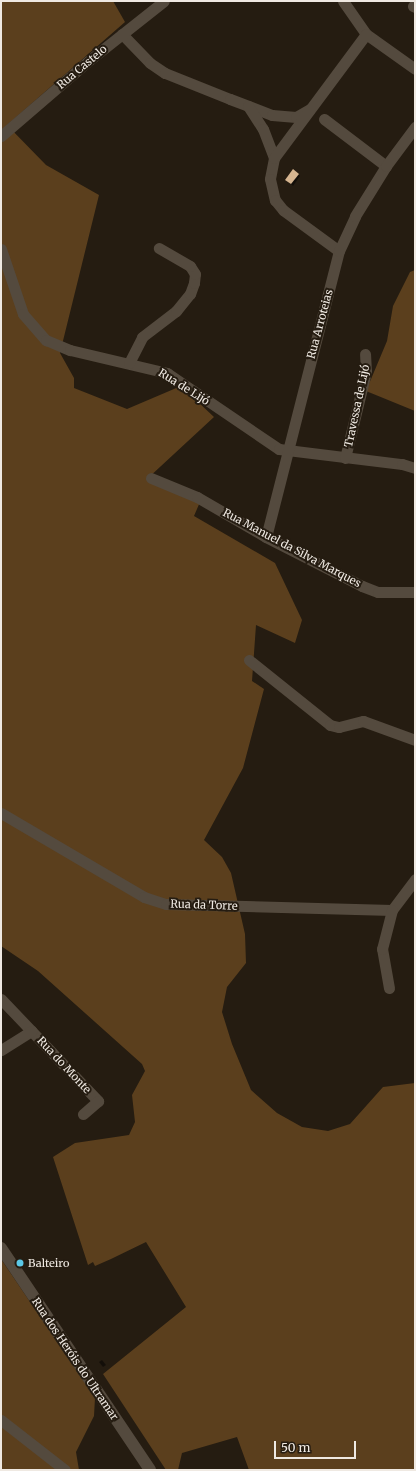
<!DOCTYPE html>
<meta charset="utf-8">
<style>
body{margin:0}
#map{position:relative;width:416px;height:1471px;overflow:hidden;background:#251c11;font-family:Merriweather,serif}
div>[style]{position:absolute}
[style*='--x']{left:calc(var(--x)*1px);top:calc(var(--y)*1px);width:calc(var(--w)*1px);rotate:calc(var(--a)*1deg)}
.forest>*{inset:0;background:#5b3f1d}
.shadow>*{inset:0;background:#0007}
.building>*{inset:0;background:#d6b590}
.street>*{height:11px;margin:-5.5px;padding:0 5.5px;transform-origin:5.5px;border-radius:5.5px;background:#544a3e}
.secondary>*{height:12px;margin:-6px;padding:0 6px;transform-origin:6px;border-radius:6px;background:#544a3e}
.dots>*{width:11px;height:11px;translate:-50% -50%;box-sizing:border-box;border:2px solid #251c11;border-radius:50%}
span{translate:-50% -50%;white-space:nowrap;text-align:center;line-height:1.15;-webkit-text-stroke:4px #251c11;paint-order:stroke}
.street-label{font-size:11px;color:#efe9e2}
.poi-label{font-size:11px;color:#efe9e2}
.left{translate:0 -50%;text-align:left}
.frame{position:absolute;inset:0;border:2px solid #efe9e2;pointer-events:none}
.scale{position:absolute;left:274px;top:1441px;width:82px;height:18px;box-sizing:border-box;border:2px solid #efe9e2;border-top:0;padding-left:5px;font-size:12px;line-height:14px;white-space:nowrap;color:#efe9e2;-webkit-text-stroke:3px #251c11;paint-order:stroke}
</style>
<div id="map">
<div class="forest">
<div style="clip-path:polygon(1px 1px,113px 1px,125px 22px,7px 125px,46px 165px,99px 195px,60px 353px,74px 378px,74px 388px,127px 409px,181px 386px,214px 417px,147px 479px,200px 502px,194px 516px,275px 563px,302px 620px,295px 643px,256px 625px,252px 681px,264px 689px,243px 768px,204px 840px,222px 857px,231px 873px,245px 934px,246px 963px,227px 987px,222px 1012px,232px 1044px,251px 1090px,277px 1113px,302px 1127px,328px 1131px,350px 1124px,383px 1087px,415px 1083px,415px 1470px,249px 1470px,237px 1437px,182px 1453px,178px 1470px,166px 1470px,103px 1374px,186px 1307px,146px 1242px,111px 1259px,95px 1266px,93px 1262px,88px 1265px,53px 1157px,75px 1143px,129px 1135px,135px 1122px,132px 1095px,145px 1071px,142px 1064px,38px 971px,1px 946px)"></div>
<div style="clip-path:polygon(415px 270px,415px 411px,366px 391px,387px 341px,393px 306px,410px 272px)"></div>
<div style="clip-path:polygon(1px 1259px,95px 1398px,94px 1416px,76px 1452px,79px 1470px,1px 1470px)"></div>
</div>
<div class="shadow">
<div style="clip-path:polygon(298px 174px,300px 176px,293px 186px,289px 182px)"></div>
<div style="clip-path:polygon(102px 1360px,106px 1365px,103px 1367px,99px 1362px)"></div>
</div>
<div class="building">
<div style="clip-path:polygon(293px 169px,299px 174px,291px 184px,285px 180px)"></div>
</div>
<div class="street">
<div style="--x:343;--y:1;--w:40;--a:55.1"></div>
<div style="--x:366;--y:34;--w:60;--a:35.5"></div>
<div style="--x:413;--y:6;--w:2;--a:27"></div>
<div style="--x:122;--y:34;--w:40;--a:46"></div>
<div style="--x:150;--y:63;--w:18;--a:34"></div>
<div style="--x:165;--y:73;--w:70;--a:21.8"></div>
<div style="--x:230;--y:99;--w:45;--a:20.9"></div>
<div style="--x:272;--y:115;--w:24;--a:5"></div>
<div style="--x:296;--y:117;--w:16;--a:-30"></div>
<div style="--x:248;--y:106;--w:27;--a:57"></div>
<div style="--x:263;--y:129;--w:31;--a:69"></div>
<div style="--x:274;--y:158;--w:21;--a:101"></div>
<div style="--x:270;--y:179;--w:22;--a:77"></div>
<div style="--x:275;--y:200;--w:13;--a:51"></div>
<div style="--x:283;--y:210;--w:69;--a:36.2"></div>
<div style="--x:324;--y:119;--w:78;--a:37.2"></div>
<div style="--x:1;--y:136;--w:113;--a:-40.7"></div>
<div style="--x:87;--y:62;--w:98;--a:-38.4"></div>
<div style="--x:274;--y:158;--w:154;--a:-53.4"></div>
<div style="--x:1;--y:249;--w:69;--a:71.3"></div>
<div style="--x:23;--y:314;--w:35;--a:49"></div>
<div style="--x:46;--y:340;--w:26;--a:23"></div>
<div style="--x:70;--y:350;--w:100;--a:13.3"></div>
<div style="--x:167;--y:373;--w:135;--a:34.2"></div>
<div style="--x:279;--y:449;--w:124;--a:7"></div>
<div style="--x:402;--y:464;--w:14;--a:17"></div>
<div style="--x:129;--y:363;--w:29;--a:-63"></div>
<div style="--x:142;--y:337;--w:43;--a:-37.4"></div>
<div style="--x:176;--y:311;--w:22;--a:-51"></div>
<div style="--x:190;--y:294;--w:12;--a:-70"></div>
<div style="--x:194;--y:283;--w:9;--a:-84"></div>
<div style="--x:195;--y:274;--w:9;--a:-122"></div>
<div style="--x:190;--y:266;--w:36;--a:-150"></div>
<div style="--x:345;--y:458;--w:89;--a:-76.3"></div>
<div style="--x:366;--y:372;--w:18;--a:-93"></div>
<div style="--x:151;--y:478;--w:50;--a:22.4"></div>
<div style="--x:197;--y:497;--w:80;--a:30.1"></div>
<div style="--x:266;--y:537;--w:108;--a:27"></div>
<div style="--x:362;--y:586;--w:17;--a:21"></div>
<div style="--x:378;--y:592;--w:37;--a:0"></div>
<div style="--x:266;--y:537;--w:295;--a:-75.7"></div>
<div style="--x:339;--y:251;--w:38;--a:-65"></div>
<div style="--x:355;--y:216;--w:59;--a:-58.2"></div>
<div style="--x:386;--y:166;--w:49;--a:-53.4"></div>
<div style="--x:249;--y:660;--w:104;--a:38.7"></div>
<div style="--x:330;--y:725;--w:9;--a:13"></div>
<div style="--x:339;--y:727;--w:25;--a:-14"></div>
<div style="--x:363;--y:721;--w:55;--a:20.1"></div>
<div style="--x:1;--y:813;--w:166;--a:30.4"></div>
<div style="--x:144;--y:897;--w:23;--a:18"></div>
<div style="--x:166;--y:904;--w:226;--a:1.5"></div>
<div style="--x:392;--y:910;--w:39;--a:-53"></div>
<div style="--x:389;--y:988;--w:40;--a:-100"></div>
<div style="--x:382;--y:949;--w:40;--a:-75.6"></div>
<div style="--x:1;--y:999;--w:141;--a:46.4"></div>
<div style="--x:98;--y:1101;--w:20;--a:139"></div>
<div style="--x:1;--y:1050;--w:36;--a:-32"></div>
<div style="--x:1;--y:1420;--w:81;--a:38"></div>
</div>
<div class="secondary">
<div style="--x:1;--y:1248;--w:267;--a:56.1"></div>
</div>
<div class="dots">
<div style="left:20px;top:1263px;background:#5bc8e7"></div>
</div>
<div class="street-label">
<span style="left:82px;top:67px;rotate:-40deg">Rua Castelo</span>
<span style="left:320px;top:324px;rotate:-75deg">Rua Arroteias</span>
<span style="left:184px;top:387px;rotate:32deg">Rua de Lijó</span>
<span style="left:357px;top:406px;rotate:-78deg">Travessa de Lijó</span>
<span style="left:292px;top:548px;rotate:28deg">Rua Manuel da Silva Marques</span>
<span style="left:204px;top:905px;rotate:2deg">Rua da Torre</span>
<span style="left:64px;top:1065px;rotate:47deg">Rua do Monte</span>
<span style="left:75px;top:1359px;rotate:56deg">Rua dos Heróis do Ultramar</span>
</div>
<div class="poi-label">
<span class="left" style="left:28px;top:1263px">Balteiro</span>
</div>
<div class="frame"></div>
<div class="scale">50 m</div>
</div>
